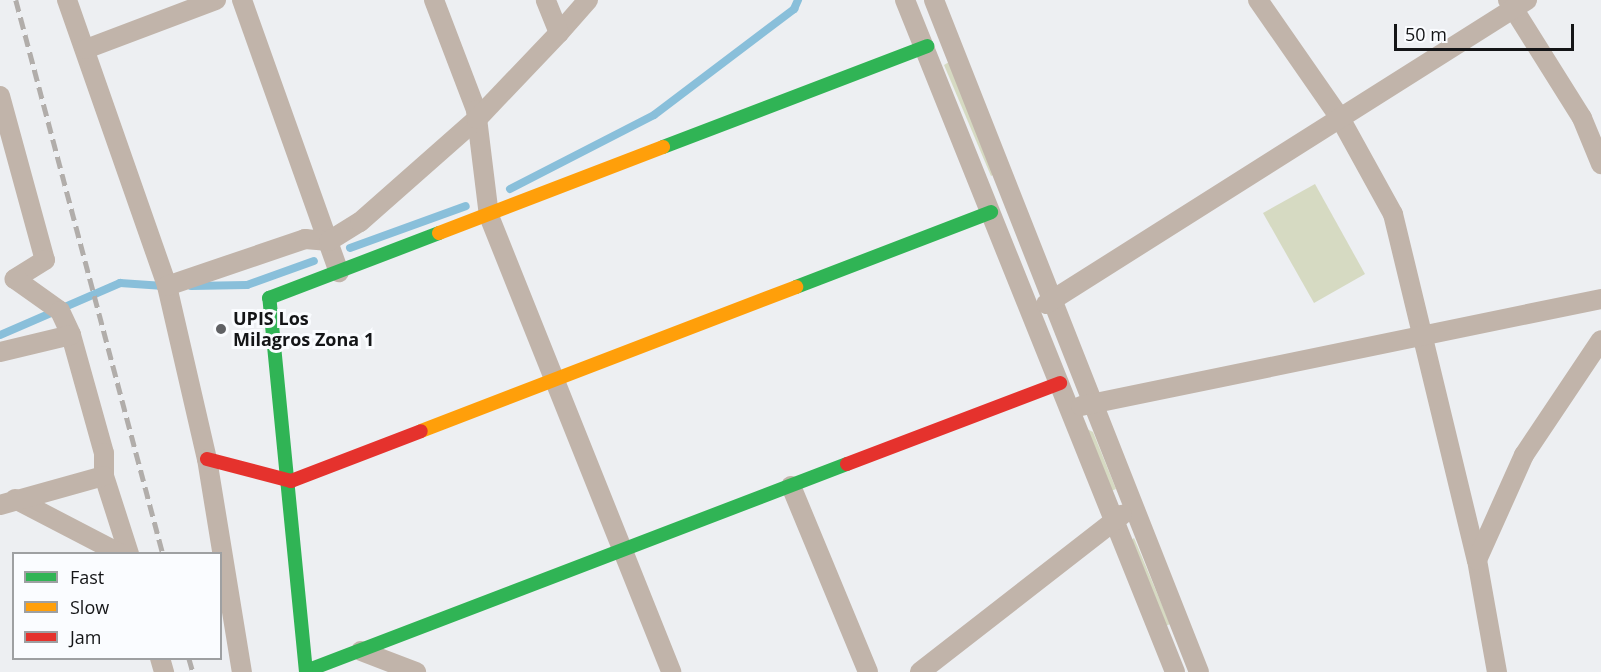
<!DOCTYPE html>
<style>
body{margin:0}
#map{position:relative;width:1601px;height:672px;overflow:hidden;background:#edeff2;font-family:"Open Sans",sans-serif}
div>[style]{position:absolute}
[style*='--x']{left:calc(var(--x)*1px);top:calc(var(--y)*1px);width:calc(var(--w)*1px);rotate:calc(var(--a)*1deg)}
.green>*{inset:0;background:#d6dac2}
.stream>*{height:8px;margin:-4px;padding:0 4px;transform-origin:4px;border-radius:4px;background:#89bfda}
.street>*{height:20px;margin:-10px;padding:0 10px;transform-origin:10px;border-radius:10px;background:#c1b4aa}
.fast>*{height:14px;margin:-7px;padding:0 7px;transform-origin:7px;border-radius:7px;background:#30b455}
.slow>*{height:14px;margin:-7px;padding:0 7px;transform-origin:7px;border-radius:7px;background:#ff9f0a}
.jam>*{height:14px;margin:-7px;padding:0 7px;transform-origin:7px;border-radius:7px;background:#e5322d}
.rail>*{height:4.5px;margin-top:-2.25px;transform-origin:0;background:repeating-linear-gradient(90deg,#b1adaa 0 12px,transparent 0 18px)}
.dots>*{width:16px;height:16px;translate:-50% -50%;box-sizing:border-box;border:3px solid #fafcff;border-radius:50%}
span{translate:-50% -50%;white-space:nowrap;text-align:center;line-height:1.15;-webkit-text-stroke:6px #fafcff;paint-order:stroke}
.poi-label{font-size:18px;color:#141517;font-weight:700}
.left{translate:0 -50%;text-align:left}
.legend{position:absolute;left:12px;top:552px;width:210px;height:108px;box-sizing:border-box;background:#fafcff;border:2px solid #9ea0a2;margin:0;padding:8px 10px;list-style:none;font-size:18px;color:#141517}
.legend li{display:flex;align-items:center;gap:12px;height:30px}
.legend b{width:30px;border:2px solid #9ea0a2}
.scale{position:absolute;left:1394px;top:24px;width:180px;height:27px;box-sizing:border-box;border:3px solid #141517;border-top:0;padding-left:8px;font-size:18px;line-height:21px;white-space:nowrap;color:#141517;-webkit-text-stroke:4px #fafcff;paint-order:stroke}
</style>
<div id="map">
<div class="green">
<div style="clip-path:polygon(949px 62px,995px 174px,991px 176px,944px 65px)"></div>
<div style="clip-path:polygon(1315px 184px,1365px 274px,1314px 303px,1263px 213px)"></div>
<div style="clip-path:polygon(1085px 428px,1093px 432px,1116px 489px,1111px 491px)"></div>
<div style="clip-path:polygon(1134px 538px,1170px 624px,1166px 626px,1130px 541px)"></div>
</div>
<div class="stream">
<div style="--x:510;--y:189;--w:162;--a:-27.2"></div>
<div style="--x:654;--y:115;--w:176;--a:-37.1"></div>
<div style="--x:794;--y:9;--w:10;--a:-66"></div>
<div style="--x:350;--y:248;--w:123;--a:-19.9"></div>
<div style="--x:191;--y:286;--w:56;--a:-1"></div>
<div style="--x:247;--y:285;--w:71;--a:-19.7"></div>
<div style="--x:0;--y:335;--w:131;--a:-23.4"></div>
<div style="--x:120;--y:283;--w:44;--a:3.9"></div>
</div>
<div class="street">
<div style="--x:67;--y:0;--w:303;--a:70.7"></div>
<div style="--x:167;--y:286;--w:178;--a:77"></div>
<div style="--x:207;--y:459;--w:216;--a:80.7"></div>
<div style="--x:242;--y:0;--w:289;--a:70.4"></div>
<div style="--x:434;--y:0;--w:118;--a:69.1"></div>
<div style="--x:476;--y:110;--w:107;--a:83"></div>
<div style="--x:489;--y:216;--w:491;--a:68.2"></div>
<div style="--x:905;--y:0;--w:724;--a:68.11"></div>
<div style="--x:934;--y:0;--w:722;--a:68.48"></div>
<div style="--x:1258;--y:0;--w:144;--a:55.2"></div>
<div style="--x:1340;--y:118;--w:110;--a:61.1"></div>
<div style="--x:1393;--y:214;--w:356;--a:76.4"></div>
<div style="--x:1477;--y:560;--w:114;--a:79.9"></div>
<div style="--x:1508;--y:0;--w:139;--a:57.9"></div>
<div style="--x:1582;--y:118;--w:50;--a:67.6"></div>
<div style="--x:559;--y:33;--w:44;--a:-48.7"></div>
<div style="--x:86;--y:49;--w:139;--a:-20.7"></div>
<div style="--x:0;--y:96;--w:170;--a:74.7"></div>
<div style="--x:45;--y:260;--w:36;--a:148"></div>
<div style="--x:15;--y:279;--w:55;--a:35.4"></div>
<div style="--x:60;--y:311;--w:26;--a:65"></div>
<div style="--x:71;--y:335;--w:123;--a:74.4"></div>
<div style="--x:104;--y:453;--w:23;--a:90"></div>
<div style="--x:104;--y:476;--w:82;--a:72.2"></div>
<div style="--x:167;--y:286;--w:146;--a:-18.8"></div>
<div style="--x:305;--y:239;--w:24;--a:5"></div>
<div style="--x:329;--y:241;--w:36;--a:-32"></div>
<div style="--x:360;--y:222;--w:156;--a:-41.4"></div>
<div style="--x:477;--y:119;--w:119;--a:-46.4"></div>
<div style="--x:559;--y:33;--w:35;--a:-112"></div>
<div style="--x:1046;--y:304;--w:569;--a:-32.29"></div>
<div style="--x:0;--y:352;--w:73;--a:-13.5"></div>
<div style="--x:1081;--y:406;--w:531;--a:-11.63"></div>
<div style="--x:791;--y:486;--w:201;--a:67.5"></div>
<div style="--x:15;--y:499;--w:119;--a:27.4"></div>
<div style="--x:0;--y:505;--w:108;--a:-15.6"></div>
<div style="--x:1477;--y:560;--w:115;--a:-65.9"></div>
<div style="--x:1524;--y:455;--w:138;--a:-56.2"></div>
<div style="--x:361;--y:651;--w:59;--a:20.9"></div>
<div style="--x:160;--y:658;--w:15;--a:74"></div>
<div style="--x:920;--y:672;--w:256;--a:-37.9"></div>
</div>
<div class="fast">
<div style="--x:663;--y:147;--w:283;--a:-20.9"></div>
<div style="--x:796;--y:287;--w:209;--a:-21"></div>
<div style="--x:306;--y:671;--w:579;--a:-20.94"></div>
<div style="--x:306;--y:672;--w:376;--a:-95.6"></div>
<div style="--x:269;--y:298;--w:182;--a:-20.9"></div>
</div>
<div class="slow">
<div style="--x:439;--y:233;--w:240;--a:-21"></div>
<div style="--x:421;--y:431;--w:402;--a:-21"></div>
</div>
<div class="jam">
<div style="--x:207;--y:459;--w:87;--a:14.7"></div>
<div style="--x:291;--y:481;--w:139;--a:-21"></div>
<div style="--x:847;--y:464;--w:228;--a:-20.8"></div>
</div>
<div class="rail">
<div style="--x:16;--y:0;--w:573;--a:75.14"></div>
<div style="--x:189;--y:658;--w:15;--a:74"></div>
</div>
<div class="dots">
<div style="left:221px;top:329px;background:#606164"></div>
</div>
<div class="poi-label">
<span class="left" style="left:233px;top:329px">UPIS Los<br>Milagros Zona 1</span>
</div>
<ul class="legend">
<li><b style="height:8px;background:#30b455"></b>Fast</li>
<li><b style="height:8px;background:#ff9f0a"></b>Slow</li>
<li><b style="height:8px;background:#e5322d"></b>Jam</li>
</ul>
<div class="scale">50 m</div>
</div>
